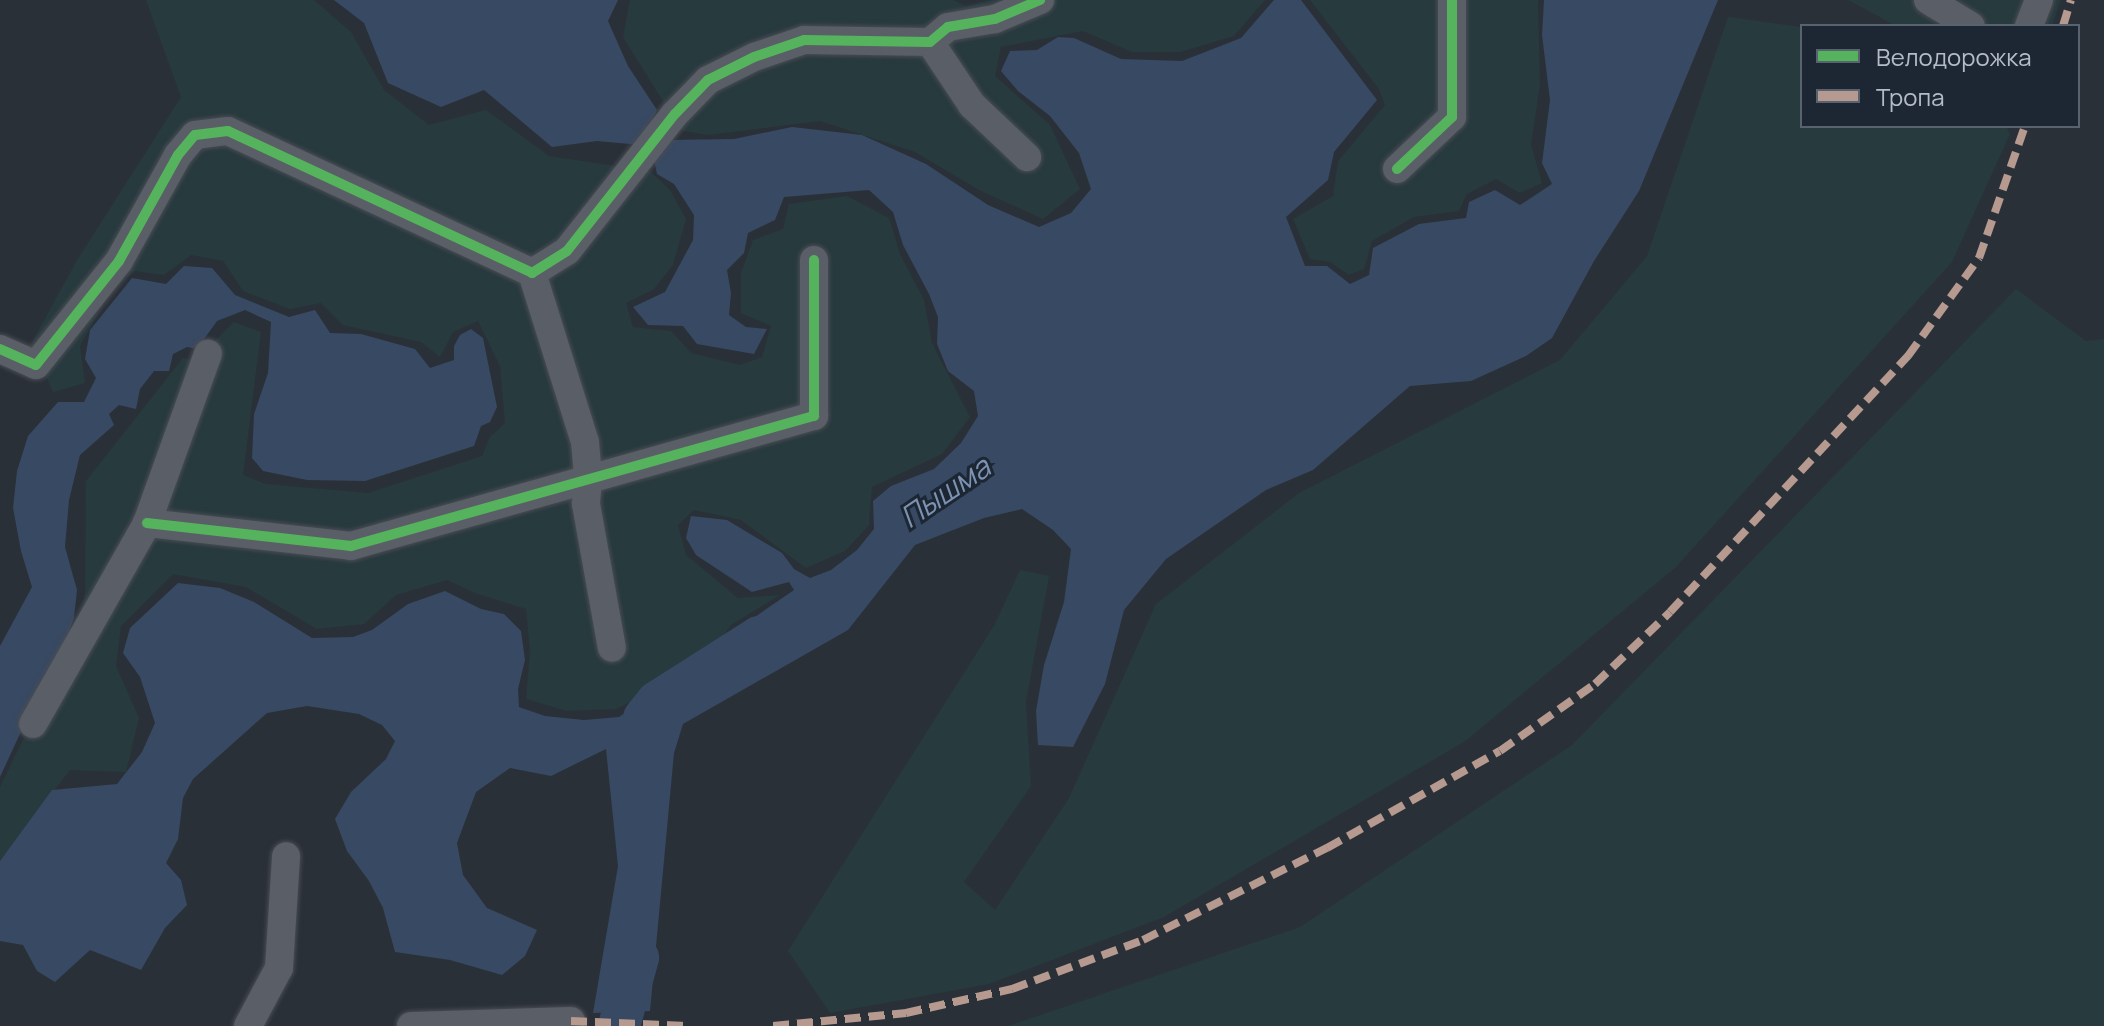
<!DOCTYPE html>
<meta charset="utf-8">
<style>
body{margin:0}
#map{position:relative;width:2104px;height:1026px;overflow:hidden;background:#2a3038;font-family:Manrope,sans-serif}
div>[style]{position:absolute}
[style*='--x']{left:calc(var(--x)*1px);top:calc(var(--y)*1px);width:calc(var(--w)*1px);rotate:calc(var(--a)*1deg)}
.green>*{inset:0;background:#273a3e}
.water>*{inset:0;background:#384963}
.river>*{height:42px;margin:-21px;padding:0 21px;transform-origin:21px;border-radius:21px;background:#384963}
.roads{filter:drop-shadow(0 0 2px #484c53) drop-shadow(0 0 2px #484c53)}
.minor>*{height:28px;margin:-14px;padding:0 14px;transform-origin:14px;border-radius:14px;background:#5a5e66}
.quiet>*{height:8px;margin-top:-4px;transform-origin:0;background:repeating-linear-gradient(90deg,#b69a8f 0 16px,transparent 0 24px)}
.cycleway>*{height:10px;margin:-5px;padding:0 5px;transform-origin:5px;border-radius:5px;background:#56b35d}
span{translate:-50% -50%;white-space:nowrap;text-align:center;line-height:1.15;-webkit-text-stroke:6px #1d2633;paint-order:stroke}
.water-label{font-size:30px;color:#7c92b1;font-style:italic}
.legend{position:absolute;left:1800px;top:24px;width:280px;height:104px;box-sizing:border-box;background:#1d2633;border:2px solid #59626f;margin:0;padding:10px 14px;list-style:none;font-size:24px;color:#b4bcc9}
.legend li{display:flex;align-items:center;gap:16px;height:40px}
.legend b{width:40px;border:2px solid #59626f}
</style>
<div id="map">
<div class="green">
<div style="clip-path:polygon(146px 0,314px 0,351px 32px,384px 90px,429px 125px,486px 110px,549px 156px,623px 167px,664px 103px,623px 37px,630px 0,953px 0,966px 6px,989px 0,1265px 0,1234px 36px,1180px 52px,1132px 52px,1083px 31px,1001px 47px,995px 76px,1050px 125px,1080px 189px,1043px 219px,979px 190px,915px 152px,820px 121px,708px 135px,678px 130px,648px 169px,670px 190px,686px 219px,673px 265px,654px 289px,626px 303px,633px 327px,671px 331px,691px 353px,740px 365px,762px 357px,771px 326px,741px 313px,741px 273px,753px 240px,783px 229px,789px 204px,847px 196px,889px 218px,900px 254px,924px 300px,932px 343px,970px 417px,942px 454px,872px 487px,869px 525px,845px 551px,806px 568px,741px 520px,694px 510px,678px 525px,686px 555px,738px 598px,780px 595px,731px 625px,700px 668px,616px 709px,567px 711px,526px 699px,530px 652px,526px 609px,475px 593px,447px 580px,396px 595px,364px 624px,317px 629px,246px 587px,173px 574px,121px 626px,116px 666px,139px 718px,126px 772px,70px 770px,0 861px,0 787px,75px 632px,85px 594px,86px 481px,183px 358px,195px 361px,234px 322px,261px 332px,243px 475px,266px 484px,368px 493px,482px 456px,490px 437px,505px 423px,500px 366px,478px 321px,453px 332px,440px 357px,421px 342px,343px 325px,321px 303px,290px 309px,243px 291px,223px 261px,191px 255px,164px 275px,135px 271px,111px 291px,80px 346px,85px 383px,53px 392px,31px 344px,77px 260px,181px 97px)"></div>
<div style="clip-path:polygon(1310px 0,1538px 0,1540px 84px,1531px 145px,1542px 183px,1520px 193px,1496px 179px,1467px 194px,1459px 211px,1414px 217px,1372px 241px,1364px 269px,1349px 275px,1330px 262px,1310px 259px,1293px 219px,1333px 196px,1338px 161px,1385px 105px,1379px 89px)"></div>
<div style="clip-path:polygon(1848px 0,2061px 0,2052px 26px,1896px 26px)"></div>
<div style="clip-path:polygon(1728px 17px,1802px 27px,1802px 126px,2006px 126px,2010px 134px,1952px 262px,1676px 567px,1464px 742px,1164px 917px,989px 984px,830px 1013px,788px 951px,995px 624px,1020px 570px,1049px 576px,1026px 702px,1031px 786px,964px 882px,995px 910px,1069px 798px,1156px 604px,1299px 493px,1560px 360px,1647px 256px)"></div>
<div style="clip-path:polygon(2016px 289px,2086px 341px,2104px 339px,2104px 1026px,1008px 1026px,1300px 927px,1572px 745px)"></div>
</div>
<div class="water">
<div style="clip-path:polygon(334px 0,618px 0,608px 21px,628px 66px,657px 110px,641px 145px,597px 141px,552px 147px,484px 90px,441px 107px,388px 83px,364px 23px)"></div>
<div style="clip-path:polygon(1274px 0,1301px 0,1377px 100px,1334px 152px,1328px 180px,1286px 217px,1305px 266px,1327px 266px,1350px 284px,1369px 275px,1373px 248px,1419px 224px,1466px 218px,1469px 202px,1495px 190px,1520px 205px,1552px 184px,1542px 163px,1550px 100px,1542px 35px,1544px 0,1718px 0,1639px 191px,1594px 261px,1552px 338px,1526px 356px,1471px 381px,1410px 386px,1313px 470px,1266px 490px,1166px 559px,1124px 610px,1105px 684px,1073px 747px,1038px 745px,1036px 711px,1044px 665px,1064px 602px,1071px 549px,1053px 530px,1022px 509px,984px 518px,915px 545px,848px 630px,683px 724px,674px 753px,650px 1011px,593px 1013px,618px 866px,606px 749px,551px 776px,510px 768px,476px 792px,457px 843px,463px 875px,487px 908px,537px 930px,525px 956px,502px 975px,450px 960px,395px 952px,383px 908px,369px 881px,347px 851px,335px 819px,351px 792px,386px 759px,395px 741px,382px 725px,359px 714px,307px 706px,267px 713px,193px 779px,183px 798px,178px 839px,166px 863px,181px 880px,187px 905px,165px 928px,141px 970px,90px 950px,55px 982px,37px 971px,23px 945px,0 941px,0 861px,52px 790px,117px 784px,142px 752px,155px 723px,140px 677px,123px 653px,130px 628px,178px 583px,220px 588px,254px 602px,312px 638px,353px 637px,372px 630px,408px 604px,445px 591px,481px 609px,504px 614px,521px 631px,525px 660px,518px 689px,519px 707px,545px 716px,584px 720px,619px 717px,641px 702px,710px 673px,736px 630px,794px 590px,789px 582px,752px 592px,696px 555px,686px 538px,691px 516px,727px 520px,782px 553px,794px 569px,810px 578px,831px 570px,857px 550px,874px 529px,873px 501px,891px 486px,934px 469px,961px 443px,978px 416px,974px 391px,948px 371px,937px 344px,938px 317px,929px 294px,903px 245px,893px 212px,869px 190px,784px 197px,775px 220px,748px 233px,744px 253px,727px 270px,731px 293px,729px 315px,746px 327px,767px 329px,754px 354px,697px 344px,683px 326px,648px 325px,633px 307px,665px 292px,693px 240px,694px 215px,674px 184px,657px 174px,653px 155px,666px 140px,734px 139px,792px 127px,862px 135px,926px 164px,988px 205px,1039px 227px,1071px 213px,1091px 189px,1079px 153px,1050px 116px,1018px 91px,1001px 71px,1010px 51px,1037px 50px,1058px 37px,1074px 38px,1121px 59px,1182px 61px,1241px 38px)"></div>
<div style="clip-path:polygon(184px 266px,212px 268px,235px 295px,289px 317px,315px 310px,330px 333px,361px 334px,415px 349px,430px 368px,454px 360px,454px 346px,460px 335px,471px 329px,483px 338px,497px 407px,490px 422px,481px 426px,474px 446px,365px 481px,307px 480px,263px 471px,252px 458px,254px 414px,268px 373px,271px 322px,245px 310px,217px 321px,197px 349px,187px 347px,173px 354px,169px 371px,154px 371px,140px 389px,136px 409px,119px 405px,109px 414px,114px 425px,80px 455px,69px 500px,65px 547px,77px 590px,74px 618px,45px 699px,25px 723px,0 777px,0 646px,32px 587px,21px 551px,13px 508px,17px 471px,28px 436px,58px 402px,84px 402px,96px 378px,85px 359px,90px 330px,132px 278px,166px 284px)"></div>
</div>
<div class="river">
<div style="--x:644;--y:718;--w:21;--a:-51"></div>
<div style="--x:657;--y:702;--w:121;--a:-32.5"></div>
<div style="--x:619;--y:1026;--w:71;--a:-74.4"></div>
</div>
<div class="roads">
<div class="minor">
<div style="--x:1928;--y:0;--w:50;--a:31.2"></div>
<div style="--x:2029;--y:26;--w:28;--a:-69"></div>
<div style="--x:930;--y:42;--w:76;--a:56.3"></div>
<div style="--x:972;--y:105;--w:76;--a:43.4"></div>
<div style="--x:1397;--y:169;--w:76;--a:-43.4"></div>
<div style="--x:1452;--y:117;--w:117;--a:-90"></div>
<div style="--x:532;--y:273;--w:177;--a:72.6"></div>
<div style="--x:585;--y:442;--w:38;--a:85"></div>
<div style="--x:588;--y:480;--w:24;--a:95"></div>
<div style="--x:586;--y:504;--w:146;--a:79.8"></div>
<div style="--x:0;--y:349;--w:39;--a:24"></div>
<div style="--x:36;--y:365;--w:133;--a:-51.4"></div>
<div style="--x:119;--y:261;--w:121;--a:-60.9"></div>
<div style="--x:178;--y:155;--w:26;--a:-50"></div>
<div style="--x:195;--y:135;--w:33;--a:-7"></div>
<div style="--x:228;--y:131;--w:336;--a:25"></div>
<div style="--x:532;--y:273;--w:41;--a:-32.2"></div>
<div style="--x:567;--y:251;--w:174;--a:-51.8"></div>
<div style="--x:675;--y:114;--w:47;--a:-45.9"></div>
<div style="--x:708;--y:80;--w:51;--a:-26.6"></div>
<div style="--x:754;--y:57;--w:53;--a:-18.8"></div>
<div style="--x:804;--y:40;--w:126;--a:0.9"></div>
<div style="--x:930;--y:42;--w:23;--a:-40"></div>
<div style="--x:948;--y:27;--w:48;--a:-9.7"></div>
<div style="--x:995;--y:19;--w:49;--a:-22.9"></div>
<div style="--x:147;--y:523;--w:205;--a:6.4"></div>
<div style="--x:351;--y:546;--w:481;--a:-15.7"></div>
<div style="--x:814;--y:416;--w:156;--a:-90"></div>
<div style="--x:33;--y:724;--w:231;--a:-60.4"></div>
<div style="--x:147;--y:523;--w:180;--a:-70.2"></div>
<div style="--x:248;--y:1026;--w:66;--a:-61.9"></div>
<div style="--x:279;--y:968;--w:112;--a:-86.4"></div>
<div style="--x:411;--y:1026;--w:160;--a:-1.8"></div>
</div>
</div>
<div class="quiet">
<div style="--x:2063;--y:26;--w:27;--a:-73"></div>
<div style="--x:571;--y:1021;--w:116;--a:2.5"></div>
<div style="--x:773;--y:1026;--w:134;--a:-5.6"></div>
<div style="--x:906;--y:1013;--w:109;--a:-12.8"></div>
<div style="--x:1012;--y:989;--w:140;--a:-20.5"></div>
<div style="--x:1143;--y:940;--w:206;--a:-26.6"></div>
<div style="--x:1327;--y:848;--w:198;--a:-29.3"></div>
<div style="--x:1500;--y:751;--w:116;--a:-35.2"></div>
<div style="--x:1595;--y:684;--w:104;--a:-43.8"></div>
<div style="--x:1670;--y:612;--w:350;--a:-47.1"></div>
<div style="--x:1908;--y:356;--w:121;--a:-54.1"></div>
<div style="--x:1979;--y:258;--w:140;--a:-70.8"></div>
</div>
<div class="cycleway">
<div style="--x:1397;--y:169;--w:76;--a:-43.4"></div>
<div style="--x:1452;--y:117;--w:117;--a:-90"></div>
<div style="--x:0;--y:349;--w:39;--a:24"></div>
<div style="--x:36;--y:365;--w:133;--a:-51.4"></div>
<div style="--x:119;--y:261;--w:121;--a:-60.9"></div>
<div style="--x:178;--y:155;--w:26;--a:-50"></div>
<div style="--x:195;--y:135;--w:33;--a:-7"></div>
<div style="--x:228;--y:131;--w:336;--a:25"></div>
<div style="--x:532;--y:273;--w:41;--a:-32.2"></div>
<div style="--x:567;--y:251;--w:174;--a:-51.8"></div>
<div style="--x:675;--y:114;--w:47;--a:-45.9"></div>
<div style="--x:708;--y:80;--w:51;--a:-26.6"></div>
<div style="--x:754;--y:57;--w:53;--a:-18.8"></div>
<div style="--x:804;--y:40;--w:126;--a:0.9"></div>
<div style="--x:930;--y:42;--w:23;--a:-40"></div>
<div style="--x:948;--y:27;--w:48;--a:-9.7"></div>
<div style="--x:995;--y:19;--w:49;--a:-22.9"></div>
<div style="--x:147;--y:523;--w:205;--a:6.4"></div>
<div style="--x:351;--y:546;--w:481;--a:-15.7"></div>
<div style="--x:814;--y:416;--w:156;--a:-90"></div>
</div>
<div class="water-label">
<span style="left:945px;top:492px;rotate:-34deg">Пышма</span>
</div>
<ul class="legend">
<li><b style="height:10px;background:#56b35d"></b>Велодорожка</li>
<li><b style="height:10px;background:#b69a8f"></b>Тропа</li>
</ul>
</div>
